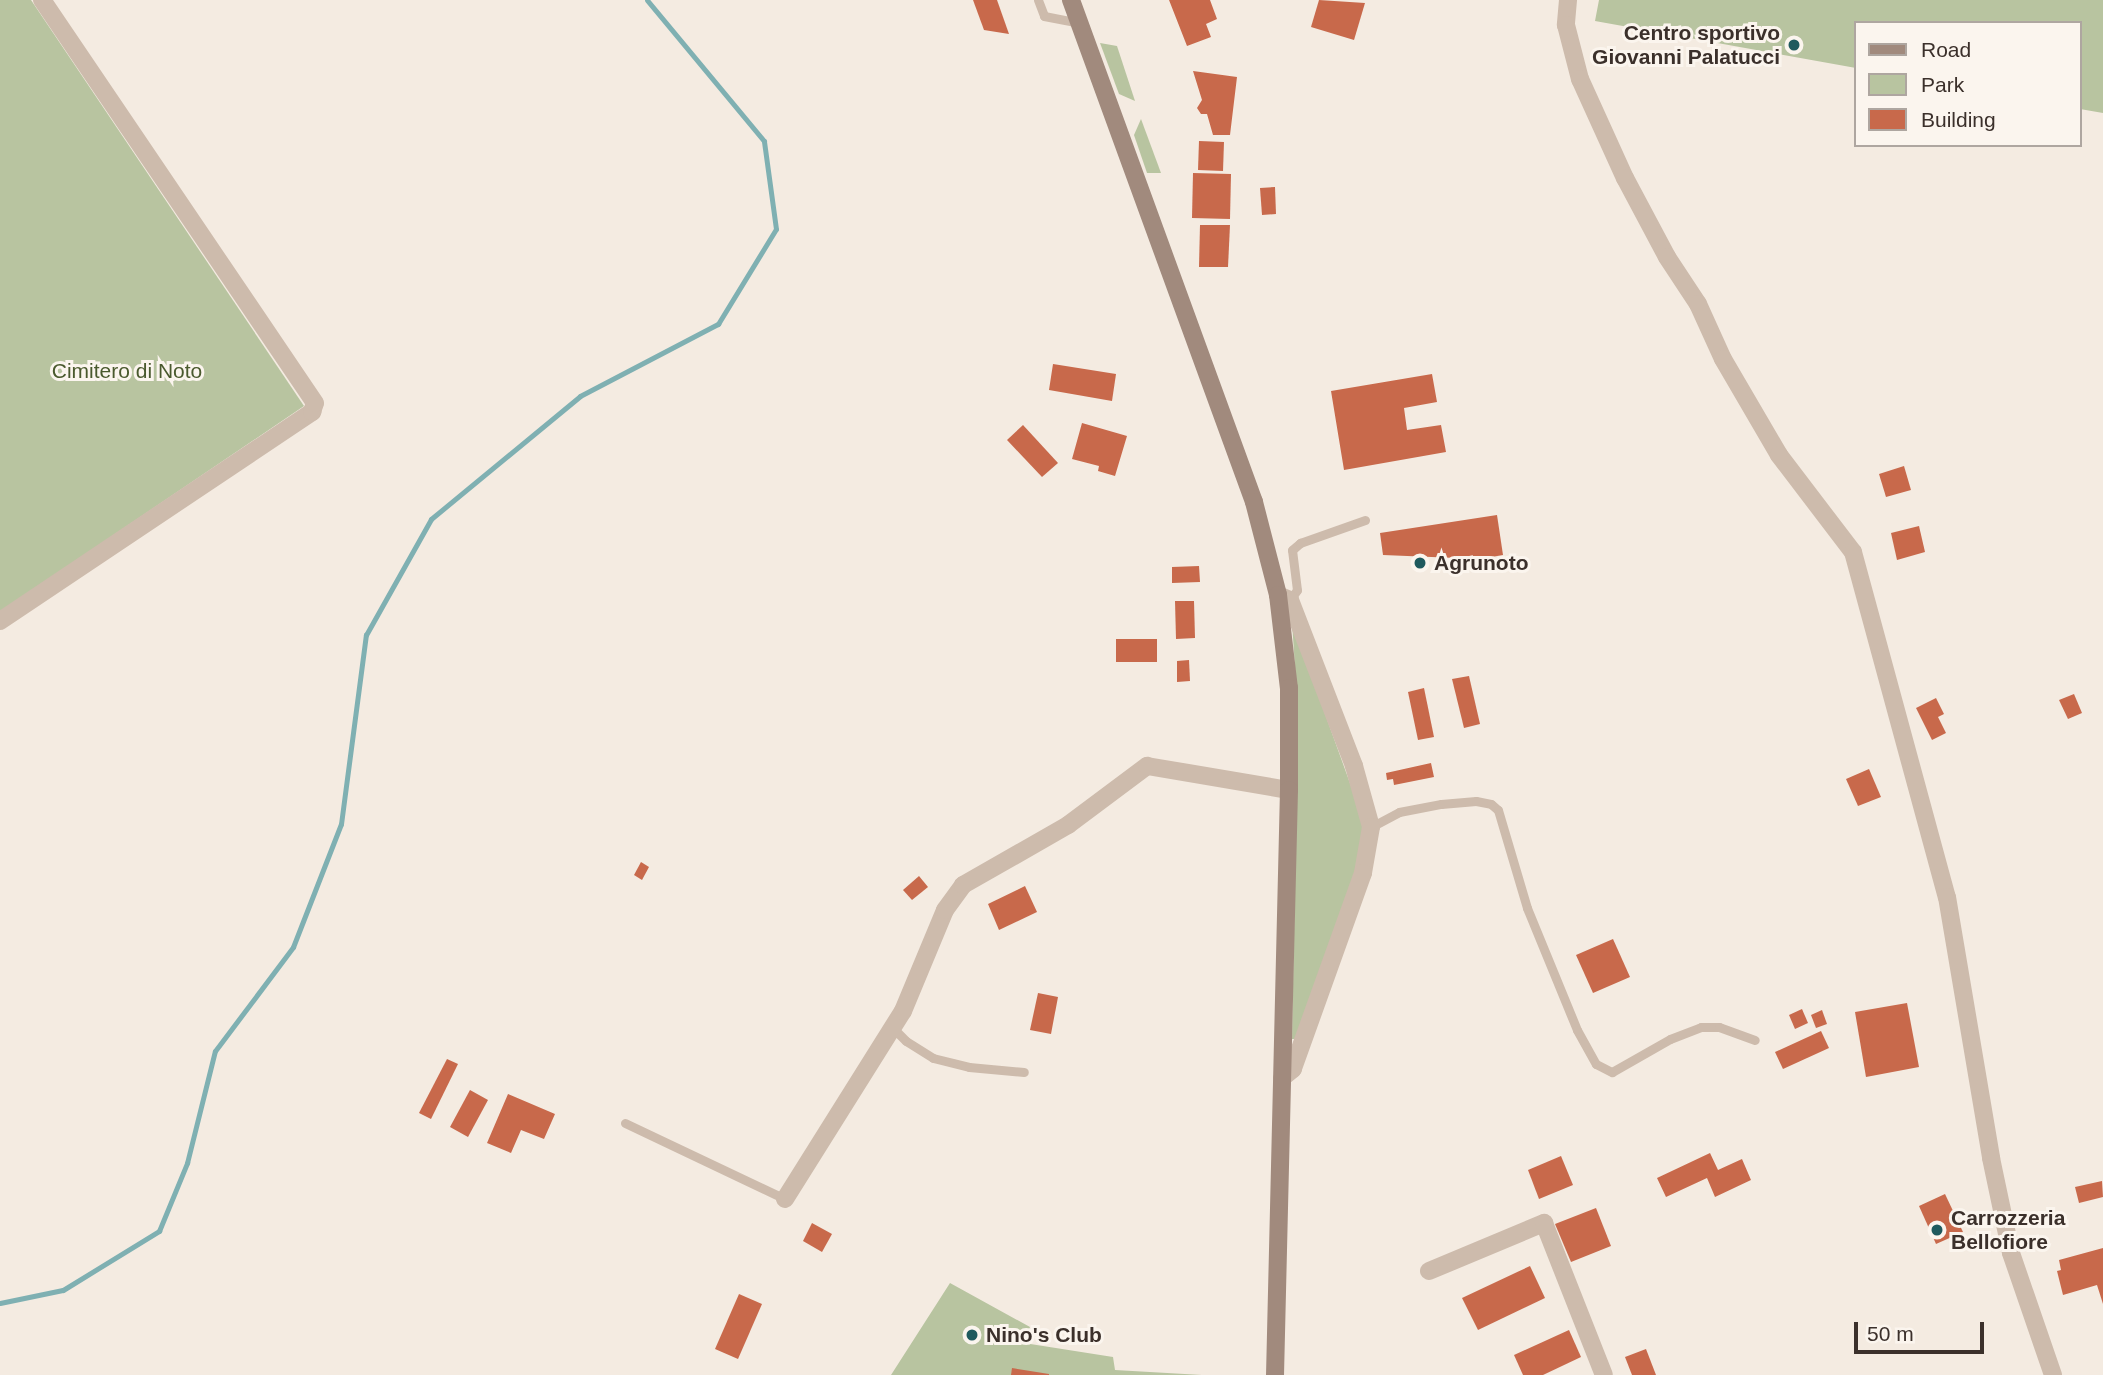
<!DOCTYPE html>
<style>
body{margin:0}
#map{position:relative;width:2103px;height:1375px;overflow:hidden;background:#f4ebe1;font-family:Arial,sans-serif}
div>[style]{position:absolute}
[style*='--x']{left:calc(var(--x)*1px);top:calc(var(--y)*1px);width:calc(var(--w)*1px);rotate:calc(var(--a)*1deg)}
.green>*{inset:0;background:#b8c4a0}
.stream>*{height:5px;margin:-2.5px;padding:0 2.5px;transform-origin:2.5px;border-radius:2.5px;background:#7fb0b2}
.building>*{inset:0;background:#c8694b}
.service>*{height:9px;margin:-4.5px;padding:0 4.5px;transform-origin:4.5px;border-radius:4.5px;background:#cdbbac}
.minor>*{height:18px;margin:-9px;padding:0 9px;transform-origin:9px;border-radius:9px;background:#cdbbac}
.secondary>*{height:18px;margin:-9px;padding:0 9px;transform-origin:9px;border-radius:9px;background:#a18a7d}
.dots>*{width:19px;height:19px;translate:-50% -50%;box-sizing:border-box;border:4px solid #fbf5ee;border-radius:50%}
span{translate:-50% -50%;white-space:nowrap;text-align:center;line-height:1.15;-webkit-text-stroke:6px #fbf5ee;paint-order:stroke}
.poi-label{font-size:21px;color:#3b302b;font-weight:700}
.right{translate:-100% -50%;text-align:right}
.left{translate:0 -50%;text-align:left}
.park-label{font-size:21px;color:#4a5a2e}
.legend{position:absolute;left:1854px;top:21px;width:228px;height:126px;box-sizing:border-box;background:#fbf5ee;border:2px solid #aea6a0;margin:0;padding:9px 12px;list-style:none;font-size:21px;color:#3b302b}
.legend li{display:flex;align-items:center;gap:14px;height:35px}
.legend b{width:35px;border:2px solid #aea6a0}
.scale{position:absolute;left:1854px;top:1322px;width:130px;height:32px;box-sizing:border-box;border:4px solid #3b302b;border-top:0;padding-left:9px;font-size:21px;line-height:24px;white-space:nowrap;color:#3b302b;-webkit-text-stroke:5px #fbf5ee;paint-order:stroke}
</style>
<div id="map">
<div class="green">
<div style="clip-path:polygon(0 0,31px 0,304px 406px,0 612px)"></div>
<div style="clip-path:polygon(1599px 0,2103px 0,2103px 113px,2080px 109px,2080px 23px,1856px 23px,1856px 68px,1595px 21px)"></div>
<div style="clip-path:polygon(1100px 43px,1117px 46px,1135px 101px,1119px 94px)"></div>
<div style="clip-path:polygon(1141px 119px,1161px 173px,1147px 173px,1134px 135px)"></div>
<div style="clip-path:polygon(1292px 622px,1360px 811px,1363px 828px,1356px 873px,1296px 1039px,1292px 1039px,1298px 714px)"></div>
<div style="clip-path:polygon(950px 1283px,1030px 1327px,1024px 1343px,1113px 1357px,1115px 1370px,1202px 1375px,891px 1375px)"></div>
</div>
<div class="stream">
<div style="--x:0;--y:1303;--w:64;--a:-11.7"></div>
<div style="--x:63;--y:1290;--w:113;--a:-31.6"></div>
<div style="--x:159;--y:1231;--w:74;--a:-67.6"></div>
<div style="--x:187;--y:1163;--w:115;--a:-76"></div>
<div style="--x:215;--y:1051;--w:130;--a:-53.1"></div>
<div style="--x:293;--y:947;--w:132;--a:-68.7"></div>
<div style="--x:341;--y:824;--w:191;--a:-82.5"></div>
<div style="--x:366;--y:635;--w:133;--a:-60.7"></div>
<div style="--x:431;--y:519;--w:193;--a:-39.5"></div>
<div style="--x:580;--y:396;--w:156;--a:-27.6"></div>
<div style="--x:718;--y:324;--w:111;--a:-58.6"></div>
<div style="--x:776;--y:229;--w:89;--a:-97.8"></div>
<div style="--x:764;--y:141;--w:183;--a:-129.7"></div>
</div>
<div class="building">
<div style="clip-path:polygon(973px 0,997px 0,1009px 34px,984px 30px)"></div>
<div style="clip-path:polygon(1169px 0,1210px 0,1217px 19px,1206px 24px,1211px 37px,1187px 46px)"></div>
<div style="clip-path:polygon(1319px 0,1365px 3px,1354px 40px,1311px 27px)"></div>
<div style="clip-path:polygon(1193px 71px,1237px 77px,1230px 135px,1213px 135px,1207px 114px,1201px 114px,1197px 108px,1202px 100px)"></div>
<div style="clip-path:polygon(1199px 141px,1224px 142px,1223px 171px,1198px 170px)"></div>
<div style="clip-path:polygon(1193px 173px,1231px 174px,1230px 219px,1192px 218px)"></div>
<div style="clip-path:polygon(1275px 187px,1276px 214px,1262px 215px,1260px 188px)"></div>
<div style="clip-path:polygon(1200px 225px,1230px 225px,1228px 267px,1199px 267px)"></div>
<div style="clip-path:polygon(1053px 364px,1116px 374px,1112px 401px,1049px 390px)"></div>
<div style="clip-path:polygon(1432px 374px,1437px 402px,1404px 408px,1407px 430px,1441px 425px,1446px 452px,1344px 470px,1331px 391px)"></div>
<div style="clip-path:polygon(1082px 423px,1127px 436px,1115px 476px,1098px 471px,1099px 466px,1072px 459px)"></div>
<div style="clip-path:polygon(1023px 425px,1058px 463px,1042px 477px,1007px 440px)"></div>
<div style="clip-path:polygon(1904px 466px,1911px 490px,1886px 497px,1879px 474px)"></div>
<div style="clip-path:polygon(1497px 515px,1503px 555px,1480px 559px,1383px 555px,1380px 533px)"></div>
<div style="clip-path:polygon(1919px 526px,1925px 552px,1897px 560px,1891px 533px)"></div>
<div style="clip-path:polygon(1199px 566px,1200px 582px,1172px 583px,1172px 567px)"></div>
<div style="clip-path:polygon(1175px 601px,1194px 601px,1195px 638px,1176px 639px)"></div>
<div style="clip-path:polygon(1116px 639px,1157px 639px,1157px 662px,1116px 662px)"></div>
<div style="clip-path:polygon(1189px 660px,1190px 681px,1177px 682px,1177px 661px)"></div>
<div style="clip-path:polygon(1469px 676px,1480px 724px,1464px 728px,1452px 679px)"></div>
<div style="clip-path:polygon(1424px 688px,1434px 737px,1418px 740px,1408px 692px)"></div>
<div style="clip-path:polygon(2074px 694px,2082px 713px,2068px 719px,2059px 700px)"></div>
<div style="clip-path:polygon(1936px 698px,1944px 714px,1938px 717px,1946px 733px,1932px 740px,1916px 708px)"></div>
<div style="clip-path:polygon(1431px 763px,1434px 777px,1394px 785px,1393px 779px,1387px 780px,1386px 773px)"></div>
<div style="clip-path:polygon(1869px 769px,1881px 797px,1858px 806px,1846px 779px)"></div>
<div style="clip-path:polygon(641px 862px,649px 867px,642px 880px,634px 875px)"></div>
<div style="clip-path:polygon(919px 876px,928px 887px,912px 900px,903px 890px)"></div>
<div style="clip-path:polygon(1025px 886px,1037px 912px,999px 930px,988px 904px)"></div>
<div style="clip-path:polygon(1613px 939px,1630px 977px,1593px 993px,1576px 955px)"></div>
<div style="clip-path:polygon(1038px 993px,1058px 997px,1051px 1034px,1030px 1030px)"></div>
<div style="clip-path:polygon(1907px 1003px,1919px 1067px,1866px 1077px,1855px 1012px)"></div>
<div style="clip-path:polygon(1802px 1009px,1808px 1023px,1795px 1029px,1789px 1015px)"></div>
<div style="clip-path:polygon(1822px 1010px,1827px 1024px,1816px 1028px,1811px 1015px)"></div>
<div style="clip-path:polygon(1821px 1031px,1829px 1048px,1783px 1069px,1775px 1052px)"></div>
<div style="clip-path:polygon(447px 1059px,458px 1064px,431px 1119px,419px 1113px)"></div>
<div style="clip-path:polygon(470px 1090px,488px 1100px,468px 1137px,450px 1127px)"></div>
<div style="clip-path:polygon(508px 1094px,555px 1114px,544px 1139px,521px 1130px,511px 1153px,487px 1143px)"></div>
<div style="clip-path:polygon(1710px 1153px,1718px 1170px,1742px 1159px,1751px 1180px,1715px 1197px,1707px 1178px,1666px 1197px,1657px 1178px)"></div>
<div style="clip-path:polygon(1561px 1156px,1573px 1185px,1539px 1199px,1528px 1170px)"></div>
<div style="clip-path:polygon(2102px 1181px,2103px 1197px,2079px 1203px,2075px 1187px)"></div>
<div style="clip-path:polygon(1945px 1194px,1963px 1232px,1936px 1244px,1919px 1206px)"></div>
<div style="clip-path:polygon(1596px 1208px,1611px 1246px,1571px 1262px,1555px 1224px)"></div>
<div style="clip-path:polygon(812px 1223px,832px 1234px,822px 1252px,803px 1241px)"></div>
<div style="clip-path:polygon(2103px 1248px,2103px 1304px,2097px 1285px,2063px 1295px,2057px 1271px,2061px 1270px,2059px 1260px)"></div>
<div style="clip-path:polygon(1530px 1266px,1545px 1298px,1478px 1330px,1462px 1298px)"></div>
<div style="clip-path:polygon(739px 1294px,762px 1304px,738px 1359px,715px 1349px)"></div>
<div style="clip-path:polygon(1569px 1330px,1581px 1357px,1543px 1375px,1523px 1375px,1514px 1355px)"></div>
<div style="clip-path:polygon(1646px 1349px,1656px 1375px,1632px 1375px,1625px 1357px)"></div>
<div style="clip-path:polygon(1012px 1368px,1049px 1374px,1049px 1375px,1011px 1375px)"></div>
</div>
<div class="service">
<div style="--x:1038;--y:0;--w:17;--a:69"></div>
<div style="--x:1044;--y:16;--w:36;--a:11"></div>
<div style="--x:1290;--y:600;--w:12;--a:-55"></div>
<div style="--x:1297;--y:590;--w:40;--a:-97.1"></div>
<div style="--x:1292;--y:550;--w:11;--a:-41"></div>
<div style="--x:1300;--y:543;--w:69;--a:-19.5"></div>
<div style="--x:1371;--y:827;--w:32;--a:-28"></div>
<div style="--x:1399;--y:812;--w:43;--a:-10.8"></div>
<div style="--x:1441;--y:804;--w:35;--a:-5"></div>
<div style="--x:1476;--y:801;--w:15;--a:11"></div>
<div style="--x:1491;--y:804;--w:9;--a:41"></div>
<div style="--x:1498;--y:810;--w:102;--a:73.5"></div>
<div style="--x:1527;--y:908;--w:132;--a:67.7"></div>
<div style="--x:1577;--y:1030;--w:39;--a:61"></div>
<div style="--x:1596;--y:1064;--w:18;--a:27"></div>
<div style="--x:1612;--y:1072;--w:67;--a:-29.6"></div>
<div style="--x:1670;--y:1039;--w:33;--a:-21"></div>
<div style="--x:1701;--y:1027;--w:18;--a:0"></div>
<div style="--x:1719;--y:1027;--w:38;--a:20"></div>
<div style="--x:893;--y:1028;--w:18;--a:45"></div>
<div style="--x:906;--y:1041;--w:32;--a:32"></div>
<div style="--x:933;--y:1058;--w:37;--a:14"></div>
<div style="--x:969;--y:1067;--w:55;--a:5.2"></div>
<div style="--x:625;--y:1123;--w:177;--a:25.4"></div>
</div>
<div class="minor">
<div style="--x:1568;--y:0;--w:25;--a:95"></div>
<div style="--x:1566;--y:25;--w:56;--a:75.5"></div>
<div style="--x:1580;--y:79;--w:109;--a:65.6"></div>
<div style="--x:1625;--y:178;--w:89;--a:62"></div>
<div style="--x:1667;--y:257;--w:56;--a:56.6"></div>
<div style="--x:1698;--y:304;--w:60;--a:65.6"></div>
<div style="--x:1723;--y:359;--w:111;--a:59.7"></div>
<div style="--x:1779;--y:455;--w:122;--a:52.7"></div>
<div style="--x:1853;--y:552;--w:358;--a:74.8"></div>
<div style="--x:1947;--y:897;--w:265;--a:80.4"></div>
<div style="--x:1991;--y:1158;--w:97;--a:78.1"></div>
<div style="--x:2011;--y:1253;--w:129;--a:71"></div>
<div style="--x:1278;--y:595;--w:13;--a:23"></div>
<div style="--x:1290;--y:600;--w:178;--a:68.9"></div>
<div style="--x:1354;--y:766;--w:63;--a:74.4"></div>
<div style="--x:1371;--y:827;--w:47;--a:99.9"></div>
<div style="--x:1363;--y:873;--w:208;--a:109.7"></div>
<div style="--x:1293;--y:1069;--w:14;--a:141"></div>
<div style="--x:0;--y:621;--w:376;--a:-33.8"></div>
<div style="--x:312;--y:412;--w:9;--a:-72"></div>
<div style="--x:315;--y:403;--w:487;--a:-124.1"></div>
<div style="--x:785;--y:1199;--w:222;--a:-57.9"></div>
<div style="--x:903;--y:1011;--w:109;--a:-67.4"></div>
<div style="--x:945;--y:910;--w:31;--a:-54"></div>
<div style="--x:963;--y:885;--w:121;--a:-29.7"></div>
<div style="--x:1068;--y:825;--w:99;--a:-36.8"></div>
<div style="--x:1147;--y:766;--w:144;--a:9.6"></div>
<div style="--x:1429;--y:1271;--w:125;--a:-22.7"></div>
<div style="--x:1544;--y:1223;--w:163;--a:68.5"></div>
</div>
<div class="secondary">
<div style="--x:1071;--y:0;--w:534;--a:69.97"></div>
<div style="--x:1254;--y:502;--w:96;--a:75.5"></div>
<div style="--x:1278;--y:595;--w:94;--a:83.3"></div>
<div style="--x:1289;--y:688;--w:102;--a:90"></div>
<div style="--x:1289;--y:790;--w:585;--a:91.37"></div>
</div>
<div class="dots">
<div style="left:1794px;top:45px;background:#1f5a5e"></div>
<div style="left:1420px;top:563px;background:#1f5a5e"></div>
<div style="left:1937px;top:1230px;background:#1f5a5e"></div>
<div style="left:972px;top:1335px;background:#1f5a5e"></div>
</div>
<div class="poi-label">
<span class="right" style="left:1780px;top:45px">Centro sportivo<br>Giovanni Palatucci</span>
<span class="left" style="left:1434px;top:563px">Agrunoto</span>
<span class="left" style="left:1951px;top:1230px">Carrozzeria<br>Bellofiore</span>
<span class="left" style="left:986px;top:1335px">Nino's Club</span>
</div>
<div class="park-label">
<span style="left:127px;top:371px">Cimitero di Noto</span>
</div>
<ul class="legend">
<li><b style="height:9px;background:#a18a7d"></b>Road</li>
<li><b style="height:19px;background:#b8c4a0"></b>Park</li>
<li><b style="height:19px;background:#c8694b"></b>Building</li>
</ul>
<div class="scale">50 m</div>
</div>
